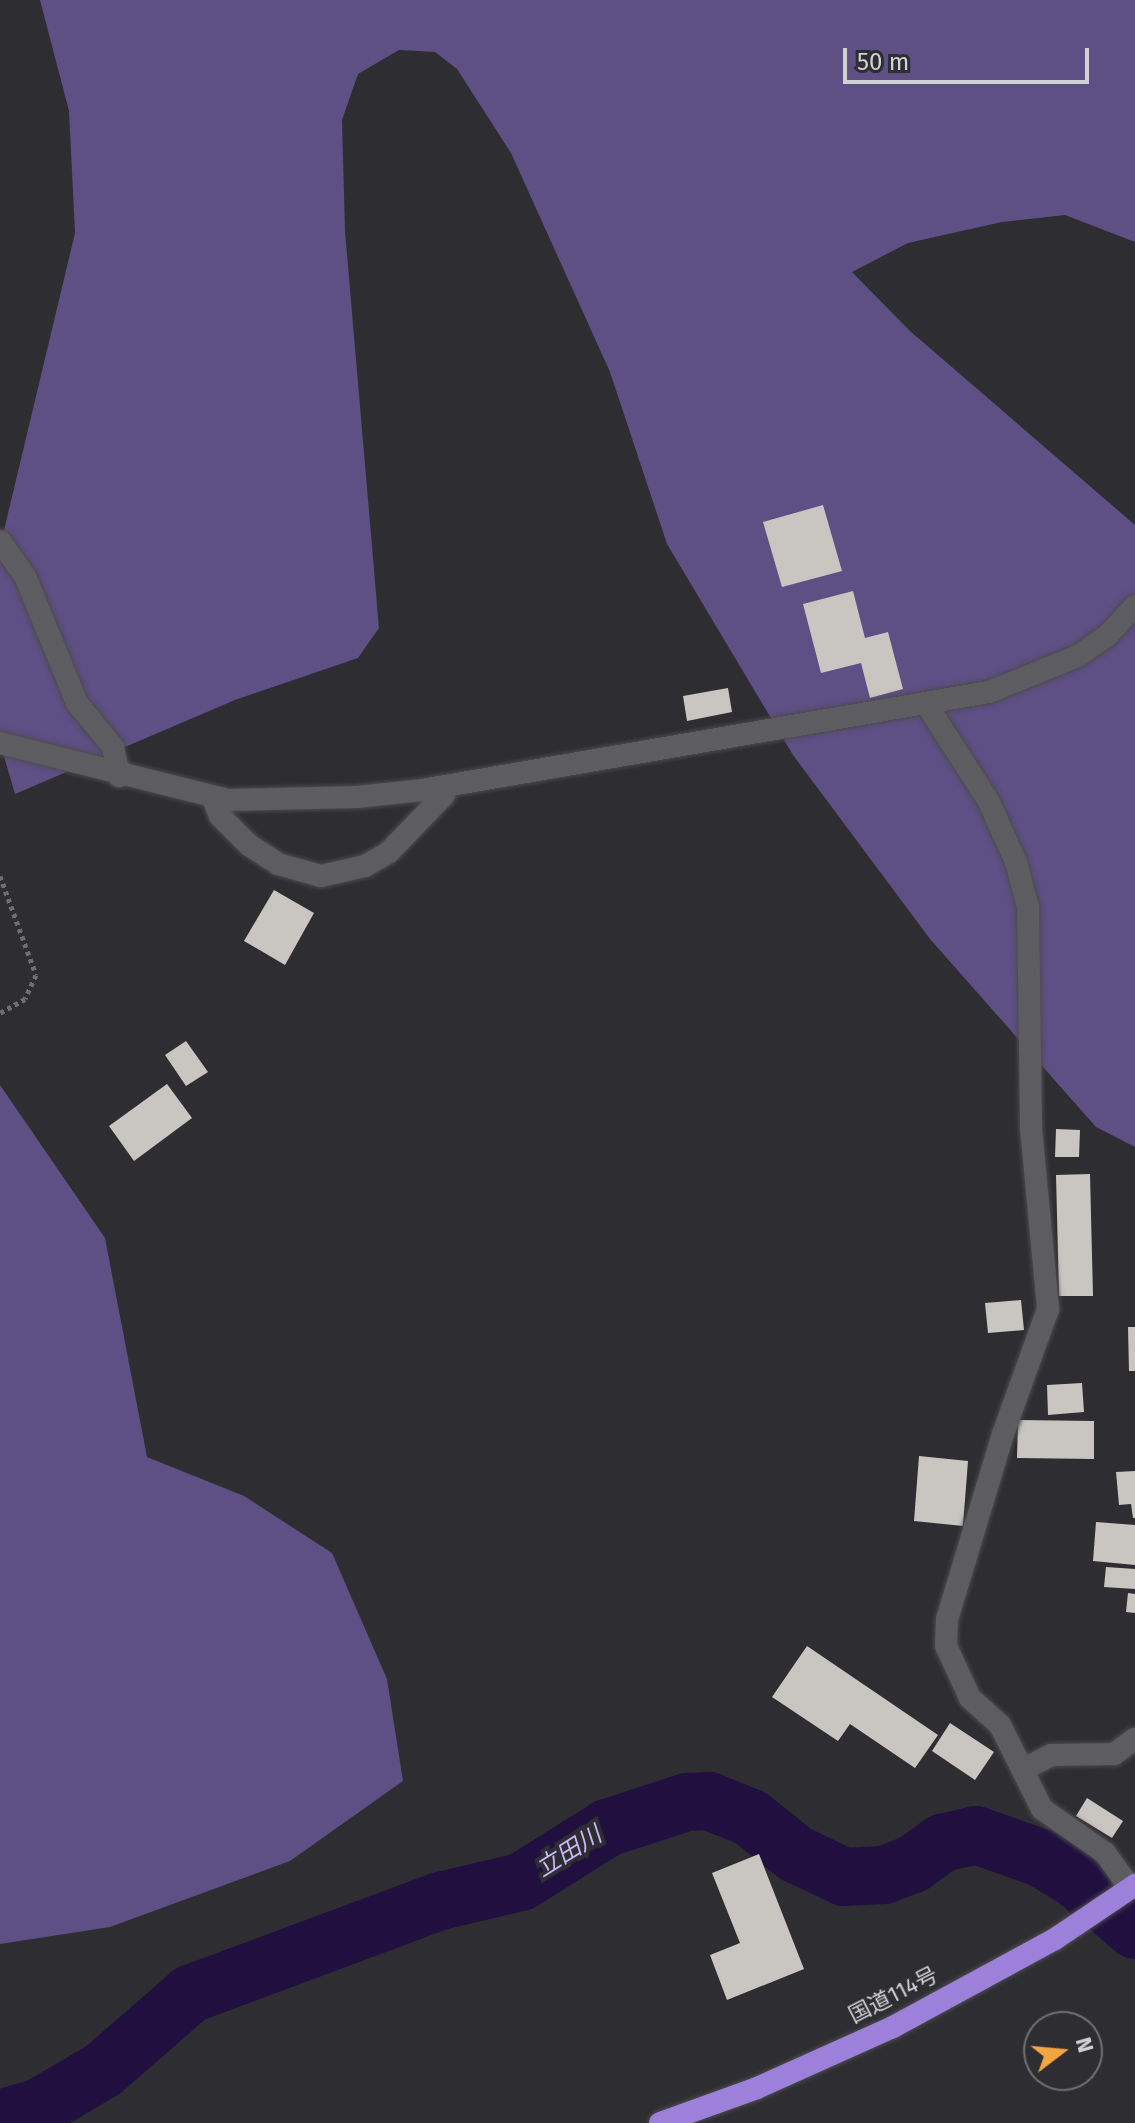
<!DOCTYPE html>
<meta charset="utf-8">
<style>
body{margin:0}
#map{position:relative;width:1135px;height:2123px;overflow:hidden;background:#2e2d31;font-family:"Fira Sans","Noto Sans JP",sans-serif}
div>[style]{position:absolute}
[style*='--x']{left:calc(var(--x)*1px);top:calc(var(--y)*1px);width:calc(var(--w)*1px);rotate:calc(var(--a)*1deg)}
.forest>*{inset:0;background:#5e4f84}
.river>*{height:58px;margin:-29px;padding:0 29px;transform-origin:29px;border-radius:29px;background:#21103f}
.building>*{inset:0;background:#c9c6c2}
.path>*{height:5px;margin-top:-2.5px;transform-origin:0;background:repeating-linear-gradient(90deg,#6e6d70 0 4px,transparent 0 8px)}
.roads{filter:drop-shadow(0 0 2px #4b4b4d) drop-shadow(0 0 2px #4b4b4d)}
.minor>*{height:22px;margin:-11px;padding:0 11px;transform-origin:11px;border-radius:11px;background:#5d5c60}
.trunk>*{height:22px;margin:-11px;padding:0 11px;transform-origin:11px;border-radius:11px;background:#9c80da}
span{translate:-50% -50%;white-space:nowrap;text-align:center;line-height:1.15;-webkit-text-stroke:8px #2e2d31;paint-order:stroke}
.street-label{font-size:22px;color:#d2d2d4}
.water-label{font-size:24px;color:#c9b8fa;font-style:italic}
.north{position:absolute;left:1023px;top:2011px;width:80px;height:80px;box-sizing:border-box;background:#2e2d31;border:2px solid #706f72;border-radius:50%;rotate:74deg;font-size:22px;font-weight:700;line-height:32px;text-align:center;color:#d2d2d4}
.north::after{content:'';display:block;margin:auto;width:28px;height:36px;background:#f2a541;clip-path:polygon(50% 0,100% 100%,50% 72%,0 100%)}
.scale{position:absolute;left:843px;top:48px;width:246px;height:36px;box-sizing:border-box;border:4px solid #d2d2d4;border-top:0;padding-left:10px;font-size:24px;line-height:28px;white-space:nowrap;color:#d2d2d4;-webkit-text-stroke:6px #2e2d31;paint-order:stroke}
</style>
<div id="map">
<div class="forest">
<div style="clip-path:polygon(40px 0,1135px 0,1135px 242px,1065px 215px,1002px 222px,908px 243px,852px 272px,910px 331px,1135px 525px,1135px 1147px,1096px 1127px,930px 939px,793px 755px,667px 544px,610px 372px,511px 153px,457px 69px,435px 52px,399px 50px,358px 74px,342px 120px,345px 231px,379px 628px,358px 658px,235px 700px,15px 794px,0 743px,0 547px,75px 233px,69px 111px)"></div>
<div style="clip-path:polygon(0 1085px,105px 1238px,147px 1457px,244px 1496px,332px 1553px,387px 1679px,403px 1781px,290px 1861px,110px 1927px,0 1944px)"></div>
</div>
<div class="river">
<div style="--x:0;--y:2119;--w:42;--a:-16.7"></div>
<div style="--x:40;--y:2107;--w:73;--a:-30.4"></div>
<div style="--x:103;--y:2070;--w:116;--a:-41.1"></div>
<div style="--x:190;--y:1994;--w:267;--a:-20.4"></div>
<div style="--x:440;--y:1901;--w:83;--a:-13.2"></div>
<div style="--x:521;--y:1882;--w:102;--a:-32.1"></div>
<div style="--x:607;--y:1828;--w:84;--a:-18"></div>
<div style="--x:687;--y:1802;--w:22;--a:-3"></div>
<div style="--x:709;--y:1801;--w:45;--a:22"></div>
<div style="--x:751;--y:1818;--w:58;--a:38.7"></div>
<div style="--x:796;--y:1854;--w:53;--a:25.6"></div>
<div style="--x:844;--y:1877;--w:40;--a:-2.9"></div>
<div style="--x:884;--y:1875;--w:31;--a:-21"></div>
<div style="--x:913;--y:1864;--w:36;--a:-36"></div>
<div style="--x:942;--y:1843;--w:35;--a:-13"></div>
<div style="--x:976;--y:1835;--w:69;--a:19.5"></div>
<div style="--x:1041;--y:1858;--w:41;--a:31"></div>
<div style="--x:1076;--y:1879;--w:78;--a:40.8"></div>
</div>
<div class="building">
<div style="clip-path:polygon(823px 505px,842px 571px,782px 587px,763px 522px)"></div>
<div style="clip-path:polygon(853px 591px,865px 638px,888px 632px,903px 689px,870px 698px,861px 663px,821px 673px,803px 604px)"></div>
<div style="clip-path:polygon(728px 688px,732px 712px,687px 721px,683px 696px)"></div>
<div style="clip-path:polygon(274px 890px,314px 913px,285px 965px,244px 941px)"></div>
<div style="clip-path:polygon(186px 1041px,208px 1072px,186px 1086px,165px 1055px)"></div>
<div style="clip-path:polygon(167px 1084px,192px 1118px,134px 1161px,109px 1126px)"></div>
<div style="clip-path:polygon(1056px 1129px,1080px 1130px,1079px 1157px,1055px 1157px)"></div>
<div style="clip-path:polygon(1090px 1174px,1093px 1296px,1059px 1296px,1056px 1175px)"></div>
<div style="clip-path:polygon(1021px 1300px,1024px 1330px,988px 1333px,985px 1303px)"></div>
<div style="clip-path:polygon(1128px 1327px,1135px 1327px,1135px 1371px,1129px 1371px)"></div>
<div style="clip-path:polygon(1082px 1383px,1084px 1412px,1048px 1415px,1047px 1385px)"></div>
<div style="clip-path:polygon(1018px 1420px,1094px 1421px,1094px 1459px,1017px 1458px)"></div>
<div style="clip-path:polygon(919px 1456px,968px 1461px,963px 1526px,914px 1521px)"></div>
<div style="clip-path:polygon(1135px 1471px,1135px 1518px,1133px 1518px,1131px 1504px,1119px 1505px,1116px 1472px)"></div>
<div style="clip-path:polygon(1096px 1522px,1135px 1525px,1135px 1565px,1093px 1561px)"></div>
<div style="clip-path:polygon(1106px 1567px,1135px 1569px,1135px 1589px,1104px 1587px)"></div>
<div style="clip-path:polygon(1128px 1593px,1135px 1594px,1135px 1613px,1126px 1612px)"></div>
<div style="clip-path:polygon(807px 1646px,938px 1735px,915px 1768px,850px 1724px,838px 1741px,772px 1697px)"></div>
<div style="clip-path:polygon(950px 1723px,994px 1752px,975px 1780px,932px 1751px)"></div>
<div style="clip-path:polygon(1087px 1798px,1123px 1821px,1112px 1838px,1076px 1816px)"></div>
<div style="clip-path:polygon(759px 1854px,804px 1969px,727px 2000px,710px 1955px,740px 1943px,712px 1873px)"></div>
</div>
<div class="path">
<div style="--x:0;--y:876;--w:105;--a:70"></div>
<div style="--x:36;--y:975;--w:26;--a:115"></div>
<div style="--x:25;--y:999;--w:29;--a:151"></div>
</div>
<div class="roads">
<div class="minor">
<div style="--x:0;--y:541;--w:43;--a:54.5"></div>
<div style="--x:25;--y:576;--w:137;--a:67.7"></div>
<div style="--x:77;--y:703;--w:57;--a:50.7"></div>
<div style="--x:113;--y:747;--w:30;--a:78"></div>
<div style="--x:927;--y:705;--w:115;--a:57.4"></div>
<div style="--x:989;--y:802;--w:66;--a:65.8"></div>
<div style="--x:1016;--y:862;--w:47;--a:75.1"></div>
<div style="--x:1028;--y:907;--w:221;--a:89.2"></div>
<div style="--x:1031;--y:1128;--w:182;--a:84.6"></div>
<div style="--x:1048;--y:1309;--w:133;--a:109.8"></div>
<div style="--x:1003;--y:1434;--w:193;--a:106.8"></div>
<div style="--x:947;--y:1619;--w:27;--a:92"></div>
<div style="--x:946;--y:1646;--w:57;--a:65.2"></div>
<div style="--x:970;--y:1698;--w:40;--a:42"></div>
<div style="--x:1000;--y:1725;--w:94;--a:63.4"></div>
<div style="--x:1042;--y:1809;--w:77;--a:34.9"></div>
<div style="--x:1105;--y:1853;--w:43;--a:54.5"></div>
<div style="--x:0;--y:743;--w:236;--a:14"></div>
<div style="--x:229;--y:800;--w:128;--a:-1.3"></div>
<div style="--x:357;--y:797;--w:65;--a:-6.1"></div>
<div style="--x:422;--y:790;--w:575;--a:-9.81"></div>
<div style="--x:989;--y:692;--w:96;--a:-22"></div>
<div style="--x:1078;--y:656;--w:35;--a:-35"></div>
<div style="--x:1107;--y:636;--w:41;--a:-47"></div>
<div style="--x:213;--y:798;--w:19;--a:69"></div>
<div style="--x:220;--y:816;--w:41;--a:45"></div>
<div style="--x:249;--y:845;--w:35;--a:33"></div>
<div style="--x:278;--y:864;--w:45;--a:15.6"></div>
<div style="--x:321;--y:876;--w:45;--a:-12.8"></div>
<div style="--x:365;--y:866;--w:28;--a:-30"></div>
<div style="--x:389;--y:852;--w:79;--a:-46"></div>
<div style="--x:444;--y:795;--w:9;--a:-84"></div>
<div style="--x:1024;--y:1769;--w:30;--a:-27"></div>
<div style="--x:1051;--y:1755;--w:63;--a:-0.9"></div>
<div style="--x:1114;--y:1754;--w:26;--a:-36"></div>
</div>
<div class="trunk">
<div style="--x:660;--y:2123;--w:103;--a:-19.8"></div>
<div style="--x:757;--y:2088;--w:149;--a:-24.2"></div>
<div style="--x:893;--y:2027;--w:184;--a:-28.5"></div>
<div style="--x:1055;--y:1939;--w:97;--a:-34"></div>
</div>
</div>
<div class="street-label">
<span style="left:893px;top:1995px;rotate:-27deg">国道114号</span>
</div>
<div class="water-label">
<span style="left:569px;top:1852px;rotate:-32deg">立田川</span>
</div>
<div class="north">N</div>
<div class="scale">50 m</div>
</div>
